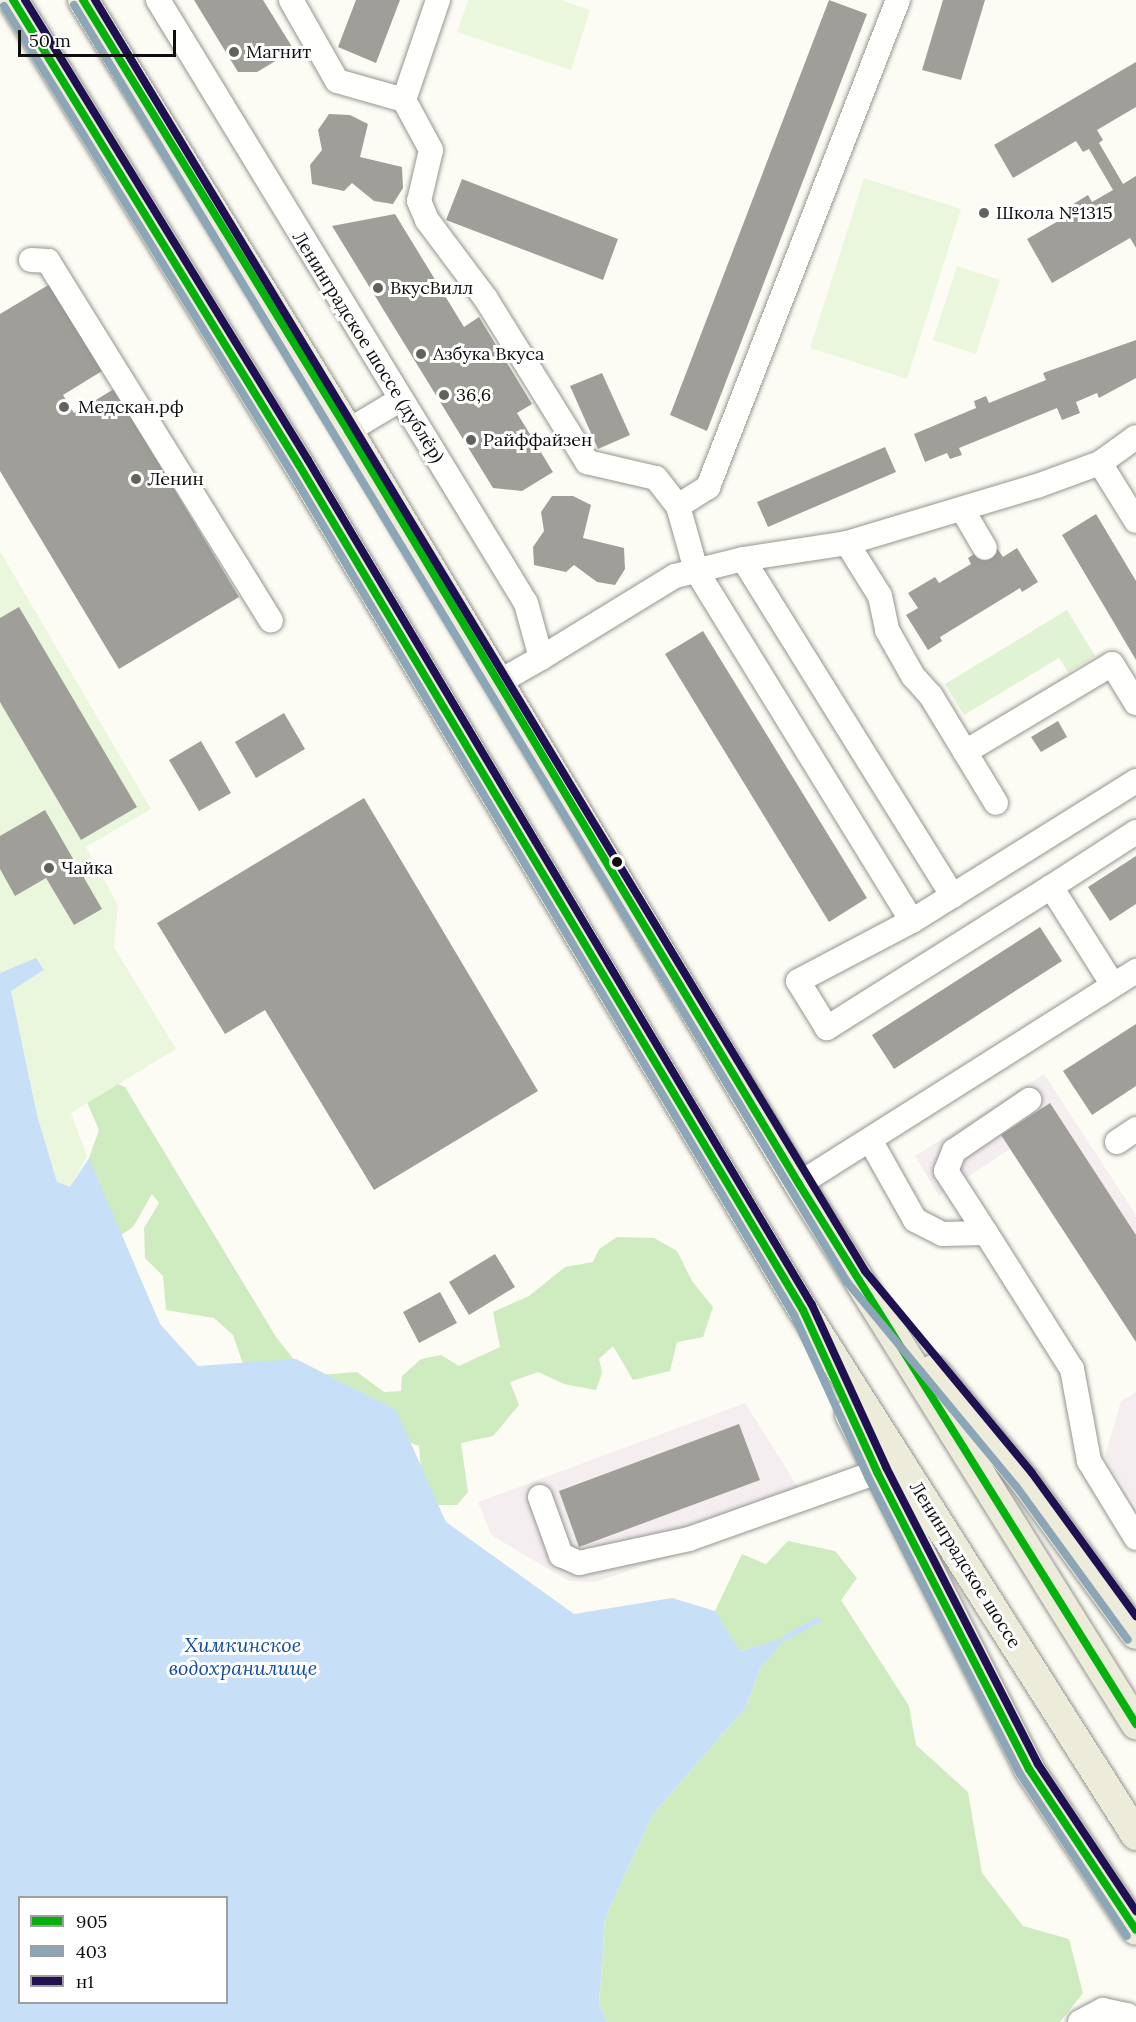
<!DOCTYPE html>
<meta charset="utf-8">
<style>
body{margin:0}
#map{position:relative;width:1136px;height:2022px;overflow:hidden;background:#fcfcf4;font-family:Lora,serif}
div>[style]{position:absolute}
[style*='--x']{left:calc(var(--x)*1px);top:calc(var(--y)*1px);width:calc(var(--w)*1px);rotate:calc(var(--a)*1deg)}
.industrial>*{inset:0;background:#f4eef0}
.green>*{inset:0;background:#e0f3d2}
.forest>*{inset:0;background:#cfebc0}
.pitch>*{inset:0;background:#ebf7dc}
.water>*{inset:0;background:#c8dff8}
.stream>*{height:6px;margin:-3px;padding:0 3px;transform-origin:3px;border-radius:3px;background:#c8dff8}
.building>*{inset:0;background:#9f9e99}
.roads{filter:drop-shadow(0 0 2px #959592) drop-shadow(0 0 2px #959592)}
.minor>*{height:24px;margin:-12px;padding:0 12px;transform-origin:12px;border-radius:12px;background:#fffffd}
.major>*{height:30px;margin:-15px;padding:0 15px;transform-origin:15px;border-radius:15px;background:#edebd9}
.bus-1>*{height:8px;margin:-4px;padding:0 4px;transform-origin:4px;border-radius:4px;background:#05b10d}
.bus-2>*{height:8px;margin:-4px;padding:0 4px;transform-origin:4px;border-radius:4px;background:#8ca5b7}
.bus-3>*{height:8px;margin:-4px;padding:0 4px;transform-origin:4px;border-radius:4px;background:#1f1051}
.dots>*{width:16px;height:16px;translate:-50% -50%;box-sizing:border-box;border:3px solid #fff;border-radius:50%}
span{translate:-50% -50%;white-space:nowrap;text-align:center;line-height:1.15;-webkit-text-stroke:6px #fff;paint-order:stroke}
.poi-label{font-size:18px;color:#0e0e0e}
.left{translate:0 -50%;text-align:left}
.street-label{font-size:18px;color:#0e0e0e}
.water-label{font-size:20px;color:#114da7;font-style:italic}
.legend{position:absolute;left:18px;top:1896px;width:210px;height:108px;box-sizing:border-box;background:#fff;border:2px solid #9f9f9f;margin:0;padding:8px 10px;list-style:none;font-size:18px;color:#0e0e0e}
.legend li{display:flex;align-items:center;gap:12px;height:30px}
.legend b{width:30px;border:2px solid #9f9f9f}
.scale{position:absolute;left:18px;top:30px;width:158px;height:27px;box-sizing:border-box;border:3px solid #0e0e0e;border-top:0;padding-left:8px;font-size:18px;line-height:21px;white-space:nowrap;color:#0e0e0e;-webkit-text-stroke:4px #fff;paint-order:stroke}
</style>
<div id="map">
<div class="industrial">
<div style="clip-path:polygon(1044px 1074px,1136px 1215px,1136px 1342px,1010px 1149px,939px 1196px,915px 1156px)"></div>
<div style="clip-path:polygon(1136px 1392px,1136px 1505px,1105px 1456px,1121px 1401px)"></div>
<div style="clip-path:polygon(745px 1403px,801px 1492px,717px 1521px,724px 1539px,595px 1582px,569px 1581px,491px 1535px,478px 1502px)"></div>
</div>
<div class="green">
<div style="clip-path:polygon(1067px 610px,1095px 656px,1068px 672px,1059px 658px,964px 715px,945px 684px)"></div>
</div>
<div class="forest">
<div style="clip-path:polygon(94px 1074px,125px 1087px,276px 1337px,307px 1376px,357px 1372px,384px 1392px,401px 1391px,402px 1376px,421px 1359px,441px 1355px,459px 1366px,500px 1347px,493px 1312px,529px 1296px,565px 1267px,593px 1262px,599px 1249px,617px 1237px,654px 1238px,677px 1251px,692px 1281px,713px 1307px,703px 1337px,677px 1342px,670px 1371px,633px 1380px,613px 1346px,599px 1359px,602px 1373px,596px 1390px,564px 1384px,538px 1372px,510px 1382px,519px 1405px,493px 1436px,461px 1443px,468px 1492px,457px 1505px,439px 1505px,422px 1484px,419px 1446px,249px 1381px,233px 1335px,214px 1318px,166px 1310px,163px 1276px,145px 1258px,144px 1228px,159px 1203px,152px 1194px,133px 1227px,115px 1239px,96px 1188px,89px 1158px,99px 1130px,83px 1093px)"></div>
<div style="clip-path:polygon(788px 1541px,835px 1551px,857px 1578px,841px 1600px,909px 1706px,916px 1745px,968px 1792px,982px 1873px,1023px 1926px,1069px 1939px,1083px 1993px,1060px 2022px,607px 2022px,599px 2005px,605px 1918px,653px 1814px,746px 1707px,760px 1669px,786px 1638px,739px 1651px,715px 1611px,742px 1554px,766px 1564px)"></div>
</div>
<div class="pitch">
<div style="clip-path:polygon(468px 0,561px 0,590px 10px,571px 70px,457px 32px)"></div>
<div style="clip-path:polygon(864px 178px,961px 209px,907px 379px,810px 348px)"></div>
<div style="clip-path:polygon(957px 266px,1000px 280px,976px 354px,933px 340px)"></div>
<div style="clip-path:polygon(0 551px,151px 809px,86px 847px,118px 905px,114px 947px,176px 1049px,71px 1113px,87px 1156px,70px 1188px,57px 1182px,37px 1115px,11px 991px,43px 971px,0 973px)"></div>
</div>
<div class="water">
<div style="clip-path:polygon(evenodd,36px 958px,44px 970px,11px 991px,37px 1115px,57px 1182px,70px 1187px,89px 1158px,160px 1324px,198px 1366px,296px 1359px,396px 1410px,446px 1522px,574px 1614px,672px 1598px,715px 1611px,740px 1651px,787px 1637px,760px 1669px,746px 1707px,653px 1814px,605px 1918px,599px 2005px,607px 2022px,0 2022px,0 973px,36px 958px,20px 1898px,226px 1898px,226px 2002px,20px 2002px,20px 1898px)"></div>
</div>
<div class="stream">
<div style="--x:787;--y:1637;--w:35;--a:-29"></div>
</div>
<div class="building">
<div style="clip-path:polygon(194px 0,263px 0,294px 50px,257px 72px,238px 72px)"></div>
<div style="clip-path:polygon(356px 0,400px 0,376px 63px,338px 47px)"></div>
<div style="clip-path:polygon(829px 0,867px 14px,707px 431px,670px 415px)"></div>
<div style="clip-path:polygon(943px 0,985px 0,961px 80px,922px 70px)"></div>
<div style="clip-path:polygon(1136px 62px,1136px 107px,1097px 130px,1103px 140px,1099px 143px,1123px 184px,1136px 176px,1136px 248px,1130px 238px,1052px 283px,1027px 239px,1074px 212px,1070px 206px,1088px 195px,1092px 202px,1113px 190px,1089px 149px,1083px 152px,1076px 141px,1013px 178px,994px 145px)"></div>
<div style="clip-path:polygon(329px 114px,350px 115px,368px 124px,360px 157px,402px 167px,403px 188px,393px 204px,374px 201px,352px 183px,344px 191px,312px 184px,310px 165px,322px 150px,318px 130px)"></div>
<div style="clip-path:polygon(462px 179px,618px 239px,603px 280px,446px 220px)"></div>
<div style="clip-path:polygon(395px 214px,464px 327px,479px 317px,532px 404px,517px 413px,553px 472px,522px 491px,493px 488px,332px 226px)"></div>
<div style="clip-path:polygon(50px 284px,102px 371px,63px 395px,74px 413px,114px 389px,239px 597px,119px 669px,0 471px,0 314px)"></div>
<div style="clip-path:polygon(1136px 340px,1136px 378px,1099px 398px,1097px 393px,1076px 402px,1080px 413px,1062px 420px,1057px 408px,959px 448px,962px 455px,950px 459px,947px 453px,925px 462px,914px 434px,976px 408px,974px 401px,986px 396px,989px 403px,1046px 380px,1043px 373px)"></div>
<div style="clip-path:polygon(602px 373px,630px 435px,598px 449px,570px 386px)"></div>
<div style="clip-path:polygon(885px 447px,896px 472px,768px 527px,757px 502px)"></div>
<div style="clip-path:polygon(552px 496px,573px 496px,591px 505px,583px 538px,624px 548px,625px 569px,615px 585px,597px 582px,574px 565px,566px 572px,534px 565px,533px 547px,544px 531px,541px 512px)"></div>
<div style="clip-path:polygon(1096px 514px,1136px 581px,1136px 660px,1062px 535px)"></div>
<div style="clip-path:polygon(993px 542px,1003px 557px,1017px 548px,1038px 582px,1022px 592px,1020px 588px,940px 637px,942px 641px,928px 650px,906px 615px,918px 608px,908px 593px,935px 577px,939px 583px,971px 564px,968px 558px)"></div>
<div style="clip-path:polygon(19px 607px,137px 807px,81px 840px,0 702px,0 618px)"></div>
<div style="clip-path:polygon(703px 631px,867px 898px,829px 922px,665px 654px)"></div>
<div style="clip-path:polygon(284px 713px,305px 749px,256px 778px,235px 742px)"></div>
<div style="clip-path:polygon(1058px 721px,1067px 737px,1041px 752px,1031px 737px)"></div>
<div style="clip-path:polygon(201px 741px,231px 793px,199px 811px,169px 760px)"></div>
<div style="clip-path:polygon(364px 798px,538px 1091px,374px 1190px,265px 1010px,225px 1034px,157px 923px)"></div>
<div style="clip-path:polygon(45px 810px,102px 909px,74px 925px,46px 878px,15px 896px,0 869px,0 836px)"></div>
<div style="clip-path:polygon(1136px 856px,1136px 904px,1110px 921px,1088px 887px)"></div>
<div style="clip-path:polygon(1040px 927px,1062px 961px,894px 1069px,872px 1035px)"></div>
<div style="clip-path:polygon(1136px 1024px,1136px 1086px,1092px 1115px,1063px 1071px)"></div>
<div style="clip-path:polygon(1050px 1103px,1136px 1235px,1136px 1342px,1001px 1135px)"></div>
<div style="clip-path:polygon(495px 1254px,515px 1287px,469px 1315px,449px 1282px)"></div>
<div style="clip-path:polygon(440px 1292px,457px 1323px,419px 1343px,403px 1312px)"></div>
<div style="clip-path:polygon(739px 1424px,760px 1480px,579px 1547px,559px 1491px)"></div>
</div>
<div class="roads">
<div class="minor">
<div style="--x:158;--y:0;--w:706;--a:58.61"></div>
<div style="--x:526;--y:603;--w:57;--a:74.7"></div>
<div style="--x:541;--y:658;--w:48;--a:150.3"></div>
<div style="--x:291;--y:0;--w:93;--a:60.4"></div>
<div style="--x:337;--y:81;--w:70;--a:15.8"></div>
<div style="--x:438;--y:0;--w:106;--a:108.8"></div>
<div style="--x:404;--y:100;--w:57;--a:61.6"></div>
<div style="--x:431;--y:150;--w:52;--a:103.2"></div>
<div style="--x:419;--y:201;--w:21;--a:67"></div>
<div style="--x:427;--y:220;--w:99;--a:53.2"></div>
<div style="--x:486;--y:299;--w:192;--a:58.2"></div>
<div style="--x:587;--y:462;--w:71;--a:13.1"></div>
<div style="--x:656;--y:478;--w:36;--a:52"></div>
<div style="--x:678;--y:506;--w:66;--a:74.3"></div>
<div style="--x:696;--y:570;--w:412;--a:58.4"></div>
<div style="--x:31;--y:260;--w:17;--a:3"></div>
<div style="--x:48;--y:261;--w:423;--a:58.2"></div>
<div style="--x:348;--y:431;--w:62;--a:-31.1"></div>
<div style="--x:1100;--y:463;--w:68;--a:58.2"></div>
<div style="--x:678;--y:506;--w:36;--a:-32"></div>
<div style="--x:708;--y:487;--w:523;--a:-68.69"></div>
<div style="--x:962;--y:509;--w:45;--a:59.5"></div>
<div style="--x:847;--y:543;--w:62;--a:58.1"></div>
<div style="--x:880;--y:596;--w:35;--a:78"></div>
<div style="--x:887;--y:630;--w:53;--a:60.5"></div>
<div style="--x:913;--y:676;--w:27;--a:48"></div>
<div style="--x:931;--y:696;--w:125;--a:58.7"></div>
<div style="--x:743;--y:559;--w:397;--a:58.1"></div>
<div style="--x:541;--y:658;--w:157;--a:-31.5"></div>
<div style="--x:675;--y:576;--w:70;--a:-14"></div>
<div style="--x:743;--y:559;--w:105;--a:-8.7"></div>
<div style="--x:847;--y:543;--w:198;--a:-16.7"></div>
<div style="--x:1037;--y:486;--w:67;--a:-20.1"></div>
<div style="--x:1100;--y:463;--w:44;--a:-35.8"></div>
<div style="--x:965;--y:752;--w:171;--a:-30.9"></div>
<div style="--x:1112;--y:664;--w:46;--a:58.4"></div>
<div style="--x:1051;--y:887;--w:265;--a:147.8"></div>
<div style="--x:827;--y:1028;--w:55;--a:-121.7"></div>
<div style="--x:798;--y:981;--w:129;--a:-27.8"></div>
<div style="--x:912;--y:921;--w:264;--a:-32"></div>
<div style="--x:1113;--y:985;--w:116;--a:-122.3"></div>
<div style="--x:1051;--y:887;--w:101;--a:-32.9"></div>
<div style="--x:870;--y:1140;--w:92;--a:60.6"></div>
<div style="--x:915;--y:1220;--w:31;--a:27"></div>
<div style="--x:943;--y:1234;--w:43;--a:-1.3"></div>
<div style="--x:986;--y:1233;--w:161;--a:57.7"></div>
<div style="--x:1072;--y:1369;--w:94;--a:79.5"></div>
<div style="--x:1089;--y:1461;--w:90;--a:58.6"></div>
<div style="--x:1117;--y:1142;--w:23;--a:-34"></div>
<div style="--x:799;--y:1184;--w:399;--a:-32.3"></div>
<div style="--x:986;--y:1233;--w:74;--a:-122.8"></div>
<div style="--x:946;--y:1171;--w:22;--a:-68"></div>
<div style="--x:954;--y:1151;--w:91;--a:-34.2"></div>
<div style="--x:540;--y:1497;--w:62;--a:70.1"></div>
<div style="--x:561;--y:1555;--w:20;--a:24"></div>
<div style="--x:579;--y:1563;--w:113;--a:-12.3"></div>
<div style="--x:689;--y:1539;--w:200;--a:-19.6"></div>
<div style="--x:1080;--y:2022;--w:26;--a:-28"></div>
<div style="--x:1103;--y:2010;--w:25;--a:12"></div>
<div style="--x:1127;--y:2015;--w:8;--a:60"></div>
</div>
<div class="major">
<div style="--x:13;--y:0;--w:546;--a:58.41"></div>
<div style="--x:299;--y:465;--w:984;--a:59.19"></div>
<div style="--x:803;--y:1310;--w:622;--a:57.61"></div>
<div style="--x:83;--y:0;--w:506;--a:58.41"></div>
<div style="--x:348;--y:431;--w:878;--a:59.08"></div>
<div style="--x:799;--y:1184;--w:637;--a:58.03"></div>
<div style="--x:933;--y:1370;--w:143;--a:50.4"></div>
<div style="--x:1024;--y:1480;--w:190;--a:54"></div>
<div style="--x:850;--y:1414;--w:398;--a:63.2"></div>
<div style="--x:1029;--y:1769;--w:193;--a:56.4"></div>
</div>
</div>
<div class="bus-1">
<div style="--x:13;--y:0;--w:546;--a:58.41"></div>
<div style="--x:299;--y:465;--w:984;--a:59.19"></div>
<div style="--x:803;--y:1310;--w:178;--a:65.4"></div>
<div style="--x:877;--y:1472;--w:334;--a:62.9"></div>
<div style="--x:1029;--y:1769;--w:193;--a:56.4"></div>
<div style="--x:83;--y:0;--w:506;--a:58.41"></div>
<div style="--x:348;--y:431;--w:878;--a:59.08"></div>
<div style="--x:799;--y:1184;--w:637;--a:58.03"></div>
</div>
<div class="bus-2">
<div style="--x:74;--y:5;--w:1493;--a:58.81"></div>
<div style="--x:847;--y:1282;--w:265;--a:50.4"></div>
<div style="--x:1016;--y:1486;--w:190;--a:54"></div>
<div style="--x:4;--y:6;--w:545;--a:58.35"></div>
<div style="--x:290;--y:470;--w:984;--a:59.19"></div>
<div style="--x:794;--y:1315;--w:178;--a:65.4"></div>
<div style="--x:868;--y:1477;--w:334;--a:62.9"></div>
<div style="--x:1020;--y:1774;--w:194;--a:56.6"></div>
</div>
<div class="bus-3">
<div style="--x:25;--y:0;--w:540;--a:58.4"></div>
<div style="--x:308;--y:460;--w:984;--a:59.19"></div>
<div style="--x:812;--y:1305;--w:178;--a:65.4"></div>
<div style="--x:886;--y:1467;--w:334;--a:62.9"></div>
<div style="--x:1038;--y:1764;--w:177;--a:56.3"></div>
<div style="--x:95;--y:0;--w:1486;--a:58.79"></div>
<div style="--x:865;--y:1271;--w:262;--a:50.4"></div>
<div style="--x:1032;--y:1473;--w:177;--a:54"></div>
</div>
<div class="dots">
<div style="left:234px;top:52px;background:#61615e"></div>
<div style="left:984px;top:213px;background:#61615e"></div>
<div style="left:378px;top:288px;background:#61615e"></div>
<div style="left:421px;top:354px;background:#61615e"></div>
<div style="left:444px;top:395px;background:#61615e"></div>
<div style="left:64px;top:407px;background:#61615e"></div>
<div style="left:471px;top:440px;background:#61615e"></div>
<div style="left:136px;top:479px;background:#61615e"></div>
<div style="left:617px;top:862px;background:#0e0e0e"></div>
<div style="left:49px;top:868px;background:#61615e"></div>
</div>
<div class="poi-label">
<span class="left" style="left:246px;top:52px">Магнит</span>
<span class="left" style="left:996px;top:213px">Школа №1315</span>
<span class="left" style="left:390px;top:288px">ВкусВилл</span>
<span class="left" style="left:433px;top:354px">Азбука Вкуса</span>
<span class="left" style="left:456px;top:395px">36,6</span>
<span class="left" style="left:78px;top:407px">Медскан.рф</span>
<span class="left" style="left:483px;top:440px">Райффайзен</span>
<span class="left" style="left:148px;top:479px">Ленин</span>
<span class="left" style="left:61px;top:868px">Чайка</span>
</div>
<div class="street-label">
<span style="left:368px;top:347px;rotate:58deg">Ленинградское шоссе (дублёр)</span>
<span style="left:965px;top:1565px;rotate:58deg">Ленинградское шоссе</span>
</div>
<div class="water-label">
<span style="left:243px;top:1656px">Химкинское<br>водохранилище</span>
</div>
<ul class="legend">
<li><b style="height:8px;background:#05b10d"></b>905</li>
<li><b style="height:8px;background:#8ca5b7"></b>403</li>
<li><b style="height:8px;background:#1f1051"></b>н1</li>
</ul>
<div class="scale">50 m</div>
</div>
